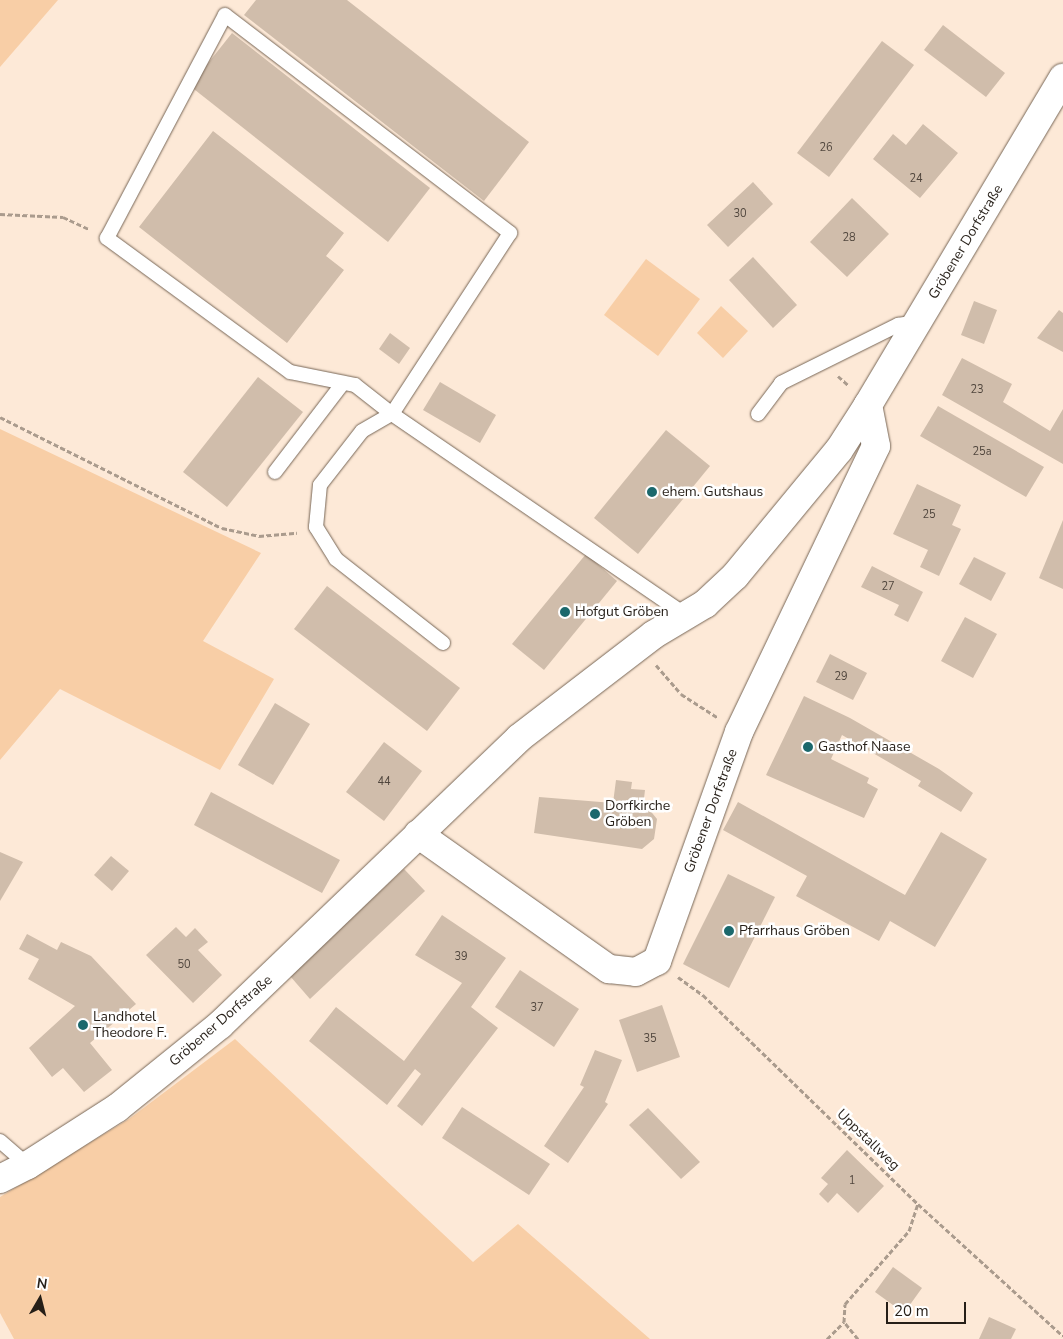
<!DOCTYPE html>
<meta charset="utf-8">
<style>
body{margin:0}
#map{position:relative;width:1063px;height:1339px;overflow:hidden;background:#fde9d7;font-family:"Nunito Sans",sans-serif}
div>[style]{position:absolute}
[style*='--x']{left:calc(var(--x)*1px);top:calc(var(--y)*1px);width:calc(var(--w)*1px);rotate:calc(var(--a)*1deg)}
.green>*{inset:0;background:#f8cea6}
.building>*{inset:0;background:#d0bdab}
.path>*{height:3px;margin-top:-1.5px;transform-origin:0;background:repeating-linear-gradient(90deg,#aa9b8d 0 5px,transparent 0 7.5px)}
.roads{filter:drop-shadow(0 0 1px #776656) drop-shadow(0 0 1px #776656)}
.lane>*{height:14px;margin:-7px;padding:0 7px;transform-origin:7px;border-radius:7px;background:#fff}
.street>*{height:28px;margin:-14px;padding:0 14px;transform-origin:14px;border-radius:14px;background:#fff}
.dots>*{width:14px;height:14px;translate:-50% -50%;box-sizing:border-box;border:2px solid #fff;border-radius:50%}
span{translate:-50% -50%;white-space:nowrap;text-align:center;line-height:1.15;-webkit-text-stroke:5px #fff;paint-order:stroke}
.number-label{font-size:11px;color:#50463d}
.number-label span{-webkit-text-stroke-width:0}
.street-label{font-size:14px;color:#261f18}
.poi-label{font-size:14px;color:#261f18}
.left{translate:0 -50%;text-align:left}
.north{position:absolute;left:15px;top:1274px;width:50px;height:50px;-webkit-text-stroke:4px #fff;paint-order:stroke;rotate:8deg;font-size:14px;font-weight:700;line-height:20px;text-align:center;color:#261f18}
.north::after{content:'';display:block;margin:auto;width:18px;height:22px;background:#261f18;clip-path:polygon(50% 0,100% 100%,50% 72%,0 100%)}
.scale{position:absolute;left:886px;top:1302px;width:80px;height:22px;box-sizing:border-box;border:2px solid #261f18;border-top:0;padding-left:6px;font-size:15px;line-height:18px;white-space:nowrap;color:#261f18;-webkit-text-stroke:4px #fff;paint-order:stroke}
</style>
<div id="map">
<div class="green">
<div style="clip-path:polygon(0 0,58px 0,0 67px)"></div>
<div style="clip-path:polygon(646px 259px,700px 299px,658px 356px,604px 315px)"></div>
<div style="clip-path:polygon(721px 306px,748px 331px,723px 358px,697px 333px)"></div>
<div style="clip-path:polygon(0 429px,261px 553px,203px 641px,274px 679px,220px 770px,60px 689px,0 760px)"></div>
<div style="clip-path:polygon(235px 1039px,473px 1262px,518px 1224px,650px 1339px,14px 1339px,0 1313px,0 1197px,129px 1119px)"></div>
</div>
<div class="building">
<div style="clip-path:polygon(256px 0,347px 0,529px 142px,484px 201px,244px 15px)"></div>
<div style="clip-path:polygon(943px 25px,1005px 73px,986px 97px,924px 50px)"></div>
<div style="clip-path:polygon(232px 33px,430px 188px,388px 242px,190px 86px)"></div>
<div style="clip-path:polygon(882px 41px,914px 65px,829px 177px,797px 153px)"></div>
<div style="clip-path:polygon(923px 124px,958px 153px,920px 198px,873px 159px,893px 134px,906px 145px)"></div>
<div style="clip-path:polygon(213px 131px,344px 233px,326px 256px,344px 270px,287px 343px,139px 227px)"></div>
<div style="clip-path:polygon(753px 182px,773px 204px,728px 247px,707px 225px)"></div>
<div style="clip-path:polygon(852px 198px,889px 234px,847px 277px,810px 242px)"></div>
<div style="clip-path:polygon(753px 257px,797px 305px,773px 328px,729px 280px)"></div>
<div style="clip-path:polygon(974px 301px,997px 310px,984px 344px,961px 335px)"></div>
<div style="clip-path:polygon(1059px 310px,1063px 313px,1063px 352px,1037px 338px)"></div>
<div style="clip-path:polygon(390px 333px,410px 348px,399px 364px,379px 349px)"></div>
<div style="clip-path:polygon(962px 358px,1012px 384px,1003px 402px,1050px 431px,1063px 409px,1063px 464px,942px 395px)"></div>
<div style="clip-path:polygon(258px 377px,303px 412px,227px 507px,183px 472px)"></div>
<div style="clip-path:polygon(440px 382px,496px 415px,480px 443px,423px 410px)"></div>
<div style="clip-path:polygon(938px 406px,1044px 467px,1026px 497px,920px 436px)"></div>
<div style="clip-path:polygon(666px 430px,710px 466px,638px 554px,594px 518px)"></div>
<div style="clip-path:polygon(917px 484px,961px 505px,952px 525px,961px 529px,939px 576px,920px 567px,928px 550px,893px 534px)"></div>
<div style="clip-path:polygon(1063px 520px,1063px 589px,1039px 578px)"></div>
<div style="clip-path:polygon(586px 554px,617px 581px,544px 670px,512px 644px)"></div>
<div style="clip-path:polygon(974px 557px,1006px 573px,991px 601px,959px 584px)"></div>
<div style="clip-path:polygon(872px 566px,923px 592px,908px 622px,894px 615px,899px 605px,861px 587px)"></div>
<div style="clip-path:polygon(327px 586px,460px 688px,427px 731px,294px 629px)"></div>
<div style="clip-path:polygon(965px 617px,997px 634px,973px 678px,941px 661px)"></div>
<div style="clip-path:polygon(830px 654px,867px 673px,853px 700px,816px 682px)"></div>
<div style="clip-path:polygon(804px 696px,850px 718px,939px 769px,973px 793px,961px 812px,918px 786px,921px 781px,842px 735px,831px 759px,869px 778px,867px 783px,878px 789px,864px 818px,766px 775px)"></div>
<div style="clip-path:polygon(275px 703px,310px 724px,273px 785px,238px 765px)"></div>
<div style="clip-path:polygon(384px 742px,422px 771px,384px 821px,346px 792px)"></div>
<div style="clip-path:polygon(616px 780px,632px 782px,631px 789px,645px 790px,643px 807px,648px 808px,657px 819px,654px 839px,642px 849px,534px 833px,539px 797px,613px 803px)"></div>
<div style="clip-path:polygon(211px 792px,340px 860px,322px 893px,194px 825px)"></div>
<div style="clip-path:polygon(738px 802px,905px 895px,941px 832px,987px 859px,935px 947px,890px 921px,879px 941px,796px 896px,807px 876px,723px 830px)"></div>
<div style="clip-path:polygon(0 852px,23px 862px,0 901px)"></div>
<div style="clip-path:polygon(111px 856px,129px 871px,112px 891px,94px 875px)"></div>
<div style="clip-path:polygon(404px 869px,425px 891px,310px 999px,290px 976px)"></div>
<div style="clip-path:polygon(728px 874px,775px 897px,729px 988px,683px 964px)"></div>
<div style="clip-path:polygon(442px 915px,506px 958px,471px 1007px,498px 1028px,422px 1126px,397px 1106px,421px 1074px,415px 1069px,387px 1105px,309px 1041px,336px 1007px,404px 1061px,462px 983px,415px 955px)"></div>
<div style="clip-path:polygon(176px 927px,186px 937px,195px 928px,208px 942px,198px 950px,222px 975px,193px 1003px,146px 955px)"></div>
<div style="clip-path:polygon(27px 934px,57px 950px,61px 942px,91px 956px,136px 1004px,90px 1043px,112px 1070px,84px 1092px,63px 1068px,52px 1077px,29px 1048px,75px 1006px,28px 979px,39px 959px,19px 949px)"></div>
<div style="clip-path:polygon(520px 970px,579px 1009px,554px 1047px,495px 1007px)"></div>
<div style="clip-path:polygon(662px 1005px,680px 1057px,637px 1072px,619px 1020px)"></div>
<div style="clip-path:polygon(595px 1050px,622px 1060px,605px 1102px,608px 1104px,568px 1163px,544px 1146px,584px 1087px,580px 1085px)"></div>
<div style="clip-path:polygon(462px 1107px,550px 1164px,529px 1195px,442px 1138px)"></div>
<div style="clip-path:polygon(648px 1108px,700px 1162px,681px 1179px,629px 1125px)"></div>
<div style="clip-path:polygon(847px 1150px,884px 1186px,858px 1213px,837px 1193px,828px 1203px,819px 1194px,828px 1184px,821px 1178px)"></div>
<div style="clip-path:polygon(893px 1267px,922px 1288px,904px 1313px,875px 1292px)"></div>
<div style="clip-path:polygon(989px 1317px,1016px 1329px,1011px 1339px,979px 1339px)"></div>
</div>
<div class="path">
<div style="--x:0;--y:214;--w:63;--a:2.7"></div>
<div style="--x:63;--y:217;--w:29;--a:25"></div>
<div style="--x:838;--y:376;--w:13;--a:42"></div>
<div style="--x:0;--y:417;--w:248;--a:26.6"></div>
<div style="--x:222;--y:528;--w:38;--a:12"></div>
<div style="--x:259;--y:536;--w:38;--a:-5"></div>
<div style="--x:656;--y:665;--w:38;--a:49"></div>
<div style="--x:681;--y:694;--w:43;--a:32.6"></div>
<div style="--x:678;--y:977;--w:31;--a:36"></div>
<div style="--x:703;--y:995;--w:300;--a:44.2"></div>
<div style="--x:918;--y:1204;--w:196;--a:42.3"></div>
<div style="--x:827;--y:1339;--w:24;--a:-45"></div>
<div style="--x:858;--y:1339;--w:22;--a:-129"></div>
<div style="--x:844;--y:1322;--w:18;--a:-87"></div>
<div style="--x:845;--y:1304;--w:97;--a:-48.8"></div>
<div style="--x:909;--y:1231;--w:28;--a:-72"></div>
</div>
<div class="roads">
<div class="lane">
<div style="--x:225;--y:15;--w:359;--a:37.4"></div>
<div style="--x:510;--y:233;--w:216;--a:123.1"></div>
<div style="--x:392;--y:414;--w:47;--a:-141.9"></div>
<div style="--x:355;--y:385;--w:66;--a:-168.7"></div>
<div style="--x:290;--y:372;--w:227;--a:-143.8"></div>
<div style="--x:107;--y:238;--w:252;--a:-62.1"></div>
<div style="--x:758;--y:414;--w:39;--a:-53"></div>
<div style="--x:781;--y:383;--w:131;--a:-26.4"></div>
<div style="--x:898;--y:325;--w:20;--a:-9"></div>
<div style="--x:275;--y:472;--w:112;--a:-52.6"></div>
<div style="--x:443;--y:643;--w:136;--a:-141.9"></div>
<div style="--x:336;--y:559;--w:38;--a:-122"></div>
<div style="--x:316;--y:527;--w:42;--a:-84.6"></div>
<div style="--x:320;--y:485;--w:68;--a:-52.1"></div>
<div style="--x:362;--y:431;--w:34;--a:-30"></div>
<div style="--x:392;--y:414;--w:356;--a:34.4"></div>
<div style="--x:0;--y:1141;--w:37;--a:41"></div>
</div>
<div class="street">
<div style="--x:418;--y:834;--w:234;--a:35.3"></div>
<div style="--x:609;--y:969;--w:27;--a:6"></div>
<div style="--x:636;--y:972;--w:24;--a:-28"></div>
<div style="--x:657;--y:961;--w:243;--a:-70.3"></div>
<div style="--x:739;--y:732;--w:317;--a:-64.4"></div>
<div style="--x:876;--y:446;--w:42;--a:-101"></div>
<div style="--x:0;--y:1179;--w:31;--a:-27"></div>
<div style="--x:28;--y:1165;--w:106;--a:-32.6"></div>
<div style="--x:117;--y:1108;--w:132;--a:-38.9"></div>
<div style="--x:220;--y:1025;--w:414;--a:-43.8"></div>
<div style="--x:519;--y:738;--w:169;--a:-37.5"></div>
<div style="--x:653;--y:635;--w:61;--a:-30.8"></div>
<div style="--x:705;--y:604;--w:41;--a:-43"></div>
<div style="--x:735;--y:576;--w:163;--a:-50.5"></div>
<div style="--x:839;--y:450;--w:54;--a:-57.2"></div>
<div style="--x:868;--y:405;--w:381;--a:-59.2"></div>
</div>
</div>
<div class="dots">
<div style="left:652px;top:492px;background:#1b686c"></div>
<div style="left:565px;top:612px;background:#1b686c"></div>
<div style="left:808px;top:747px;background:#1b686c"></div>
<div style="left:595px;top:814px;background:#1b686c"></div>
<div style="left:729px;top:931px;background:#1b686c"></div>
<div style="left:83px;top:1025px;background:#1b686c"></div>
</div>
<div class="number-label">
<span style="left:826px;top:148px">26</span>
<span style="left:916px;top:179px">24</span>
<span style="left:740px;top:214px">30</span>
<span style="left:849px;top:238px">28</span>
<span style="left:977px;top:390px">23</span>
<span style="left:982px;top:452px">25a</span>
<span style="left:929px;top:515px">25</span>
<span style="left:888px;top:587px">27</span>
<span style="left:841px;top:677px">29</span>
<span style="left:384px;top:782px">44</span>
<span style="left:461px;top:957px">39</span>
<span style="left:184px;top:965px">50</span>
<span style="left:537px;top:1008px">37</span>
<span style="left:650px;top:1039px">35</span>
<span style="left:852px;top:1181px">1</span>
</div>
<div class="street-label">
<span style="left:966px;top:242px;rotate:-59deg">Gröbener Dorfstraße</span>
<span style="left:711px;top:811px;rotate:-70deg">Gröbener Dorfstraße</span>
<span style="left:221px;top:1021px;rotate:-41deg">Gröbener Dorfstraße</span>
<span style="left:868px;top:1140px;rotate:44deg">Uppstallweg</span>
</div>
<div class="poi-label">
<span class="left" style="left:662px;top:492px">ehem. Gutshaus</span>
<span class="left" style="left:575px;top:612px">Hofgut Gröben</span>
<span class="left" style="left:818px;top:747px">Gasthof Naase</span>
<span class="left" style="left:605px;top:814px">Dorfkirche<br>Gröben</span>
<span class="left" style="left:739px;top:931px">Pfarrhaus Gröben</span>
<span class="left" style="left:93px;top:1025px">Landhotel<br>Theodore F.</span>
</div>
<div class="north">N</div>
<div class="scale">20 m</div>
</div>
